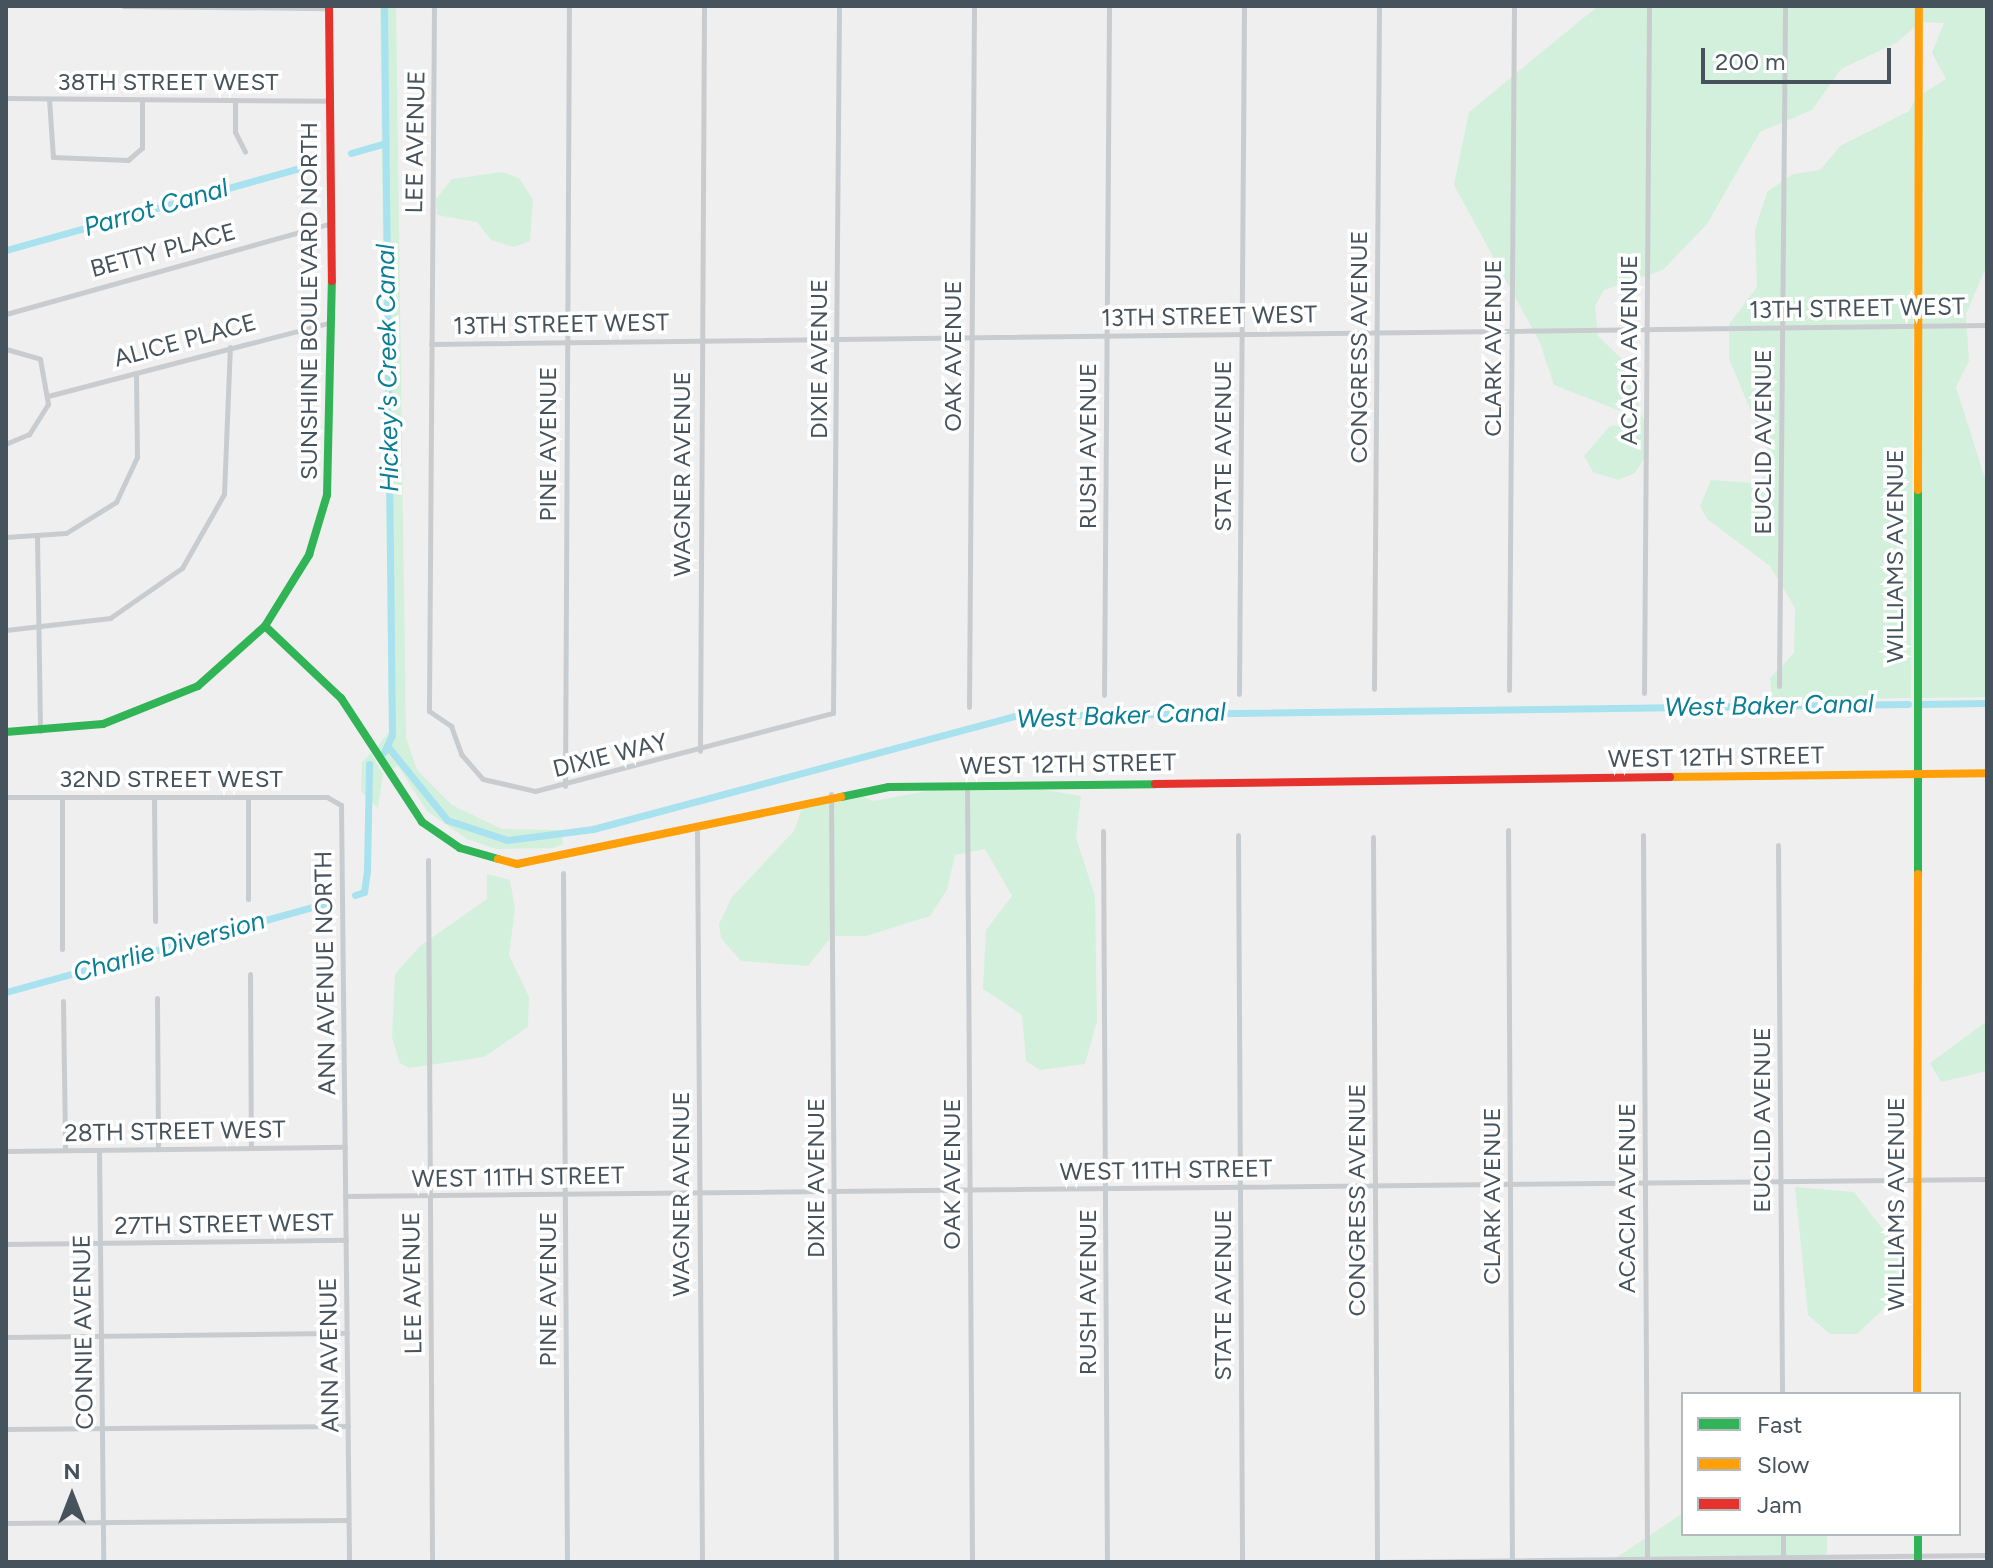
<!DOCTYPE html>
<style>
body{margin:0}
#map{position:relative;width:1993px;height:1568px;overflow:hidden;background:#f0efef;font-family:Figtree,sans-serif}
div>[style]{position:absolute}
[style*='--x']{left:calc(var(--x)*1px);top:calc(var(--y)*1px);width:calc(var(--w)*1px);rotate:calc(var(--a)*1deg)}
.green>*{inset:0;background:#d3f0dc}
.canal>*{height:7px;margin:-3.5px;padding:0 3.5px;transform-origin:3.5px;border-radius:3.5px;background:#a7e2ee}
.street>*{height:5px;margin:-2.5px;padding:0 2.5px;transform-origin:2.5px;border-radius:2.5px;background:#c9ccce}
.fast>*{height:8px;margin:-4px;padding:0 4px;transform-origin:4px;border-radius:4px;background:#30b455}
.slow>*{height:8px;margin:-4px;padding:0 4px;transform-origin:4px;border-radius:4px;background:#ff9f0a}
.jam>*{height:8px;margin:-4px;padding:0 4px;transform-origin:4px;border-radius:4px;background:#e5322d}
span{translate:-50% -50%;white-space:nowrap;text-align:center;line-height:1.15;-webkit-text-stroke:7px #fff;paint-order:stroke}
.street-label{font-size:24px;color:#46535c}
.water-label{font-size:26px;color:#0a7e95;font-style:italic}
.frame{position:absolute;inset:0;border:8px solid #46535c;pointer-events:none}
.legend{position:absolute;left:1681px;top:1392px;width:280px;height:144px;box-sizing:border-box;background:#fff;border:2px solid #b5babe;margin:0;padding:10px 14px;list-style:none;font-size:24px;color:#46535c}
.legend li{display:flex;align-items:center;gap:16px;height:40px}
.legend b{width:40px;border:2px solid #b5babe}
.north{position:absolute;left:32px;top:1456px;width:80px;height:80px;-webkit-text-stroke:6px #fff;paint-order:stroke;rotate:0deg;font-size:22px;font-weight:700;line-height:32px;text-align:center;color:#46535c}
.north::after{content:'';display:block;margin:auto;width:28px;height:36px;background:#46535c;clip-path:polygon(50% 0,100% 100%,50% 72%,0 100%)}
.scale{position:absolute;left:1701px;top:48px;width:190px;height:36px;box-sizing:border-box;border:4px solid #46535c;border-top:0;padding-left:10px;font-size:24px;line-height:28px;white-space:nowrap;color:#46535c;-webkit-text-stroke:6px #fff;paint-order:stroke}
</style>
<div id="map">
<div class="green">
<div style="clip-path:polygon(380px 6px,396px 6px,406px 737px,417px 770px,452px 805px,502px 829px,561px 830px,563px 844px,554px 848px,496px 849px,467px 839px,427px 811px,398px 766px,388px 770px,376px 748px,389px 732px)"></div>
<div style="clip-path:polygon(1598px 6px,1916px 6px,1916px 26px,1896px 43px,1841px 69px,1812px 110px,1760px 132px,1707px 224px,1663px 270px,1604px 290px,1595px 306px,1598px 336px,1623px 360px,1647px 429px,1645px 457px,1635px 473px,1618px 480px,1593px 472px,1584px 456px,1610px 426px,1627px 424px,1628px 414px,1554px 385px,1540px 343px,1454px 185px,1469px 112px)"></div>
<div style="clip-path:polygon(1923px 6px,1987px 6px,1987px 265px,1966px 314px,1969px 361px,1956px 387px,1987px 485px,1987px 697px,1917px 698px,1922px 94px,1946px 79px,1932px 53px,1944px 23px,1923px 22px)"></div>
<div style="clip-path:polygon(1915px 100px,1911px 698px,1772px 700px,1770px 678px,1794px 653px,1795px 608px,1770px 566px,1707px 519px,1700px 506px,1711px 480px,1756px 483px,1767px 474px,1765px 444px,1729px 359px,1729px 324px,1757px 287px,1755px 230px,1767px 192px,1793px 174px,1820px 170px,1840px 146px,1909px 111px)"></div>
<div style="clip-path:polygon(502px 172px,519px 178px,533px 200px,530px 241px,514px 247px,491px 240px,477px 222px,437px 215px,436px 199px,452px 179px)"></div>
<div style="clip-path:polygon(371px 753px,383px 774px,378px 808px,361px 791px,362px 762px)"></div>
<div style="clip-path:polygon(1040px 789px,1081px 796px,1076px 838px,1095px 896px,1097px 1021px,1085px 1064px,1040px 1070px,1026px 1061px,1022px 1015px,983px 989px,986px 930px,1012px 896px,985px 849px,955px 855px,947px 890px,930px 916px,866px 936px,832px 936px,808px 966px,741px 961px,721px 938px,719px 924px,732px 897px,794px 831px,802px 808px,857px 794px,874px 801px,932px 790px)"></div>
<div style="clip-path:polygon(487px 874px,510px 880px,515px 909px,509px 955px,529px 997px,528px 1027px,484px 1057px,409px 1068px,400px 1063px,392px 1038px,395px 974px,420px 946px,487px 899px)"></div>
<div style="clip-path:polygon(1987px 1021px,1987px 1071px,1941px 1082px,1930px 1063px)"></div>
<div style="clip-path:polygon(1795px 1187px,1854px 1192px,1899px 1250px,1899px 1294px,1857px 1334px,1830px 1334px,1808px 1315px)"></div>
<div style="clip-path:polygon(1683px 1513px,1683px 1534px,1827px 1534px,1827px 1552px,1823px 1562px,1610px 1562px)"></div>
</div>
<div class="canal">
<div style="--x:351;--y:153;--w:36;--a:-16"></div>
<div style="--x:6;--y:250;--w:313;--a:-15.6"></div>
<div style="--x:1920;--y:704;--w:67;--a:-0.9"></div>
<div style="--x:389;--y:748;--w:92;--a:51.1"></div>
<div style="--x:447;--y:820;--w:63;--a:18.4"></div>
<div style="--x:507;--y:840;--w:87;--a:-7.3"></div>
<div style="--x:593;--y:829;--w:437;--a:-15"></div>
<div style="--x:1015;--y:716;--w:893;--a:-0.77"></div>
<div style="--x:384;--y:752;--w:19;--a:-65"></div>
<div style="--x:392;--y:735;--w:729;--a:-90.63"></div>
<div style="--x:355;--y:895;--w:9;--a:-18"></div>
<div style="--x:364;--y:892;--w:21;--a:-82"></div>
<div style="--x:367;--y:871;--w:107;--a:-88.9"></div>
<div style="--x:6;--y:992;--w:337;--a:-15.5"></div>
</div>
<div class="street">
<div style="--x:123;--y:6;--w:206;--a:0.6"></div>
<div style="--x:434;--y:6;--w:705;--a:90.41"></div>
<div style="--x:429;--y:711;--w:27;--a:34"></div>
<div style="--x:451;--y:726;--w:30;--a:70"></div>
<div style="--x:461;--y:754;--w:33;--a:49"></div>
<div style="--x:483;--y:779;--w:53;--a:13"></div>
<div style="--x:535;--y:791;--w:308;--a:-14.7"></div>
<div style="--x:833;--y:713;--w:707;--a:-89.51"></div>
<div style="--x:6;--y:98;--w:324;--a:0.5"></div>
<div style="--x:49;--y:99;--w:58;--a:86.1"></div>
<div style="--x:53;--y:157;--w:75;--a:2.3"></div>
<div style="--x:128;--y:160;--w:18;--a:-41"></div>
<div style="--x:142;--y:148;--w:48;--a:-90"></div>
<div style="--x:235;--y:100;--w:32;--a:90"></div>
<div style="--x:235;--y:132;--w:22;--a:63"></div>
<div style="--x:6;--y:314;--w:337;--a:-15.6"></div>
<div style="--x:431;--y:344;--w:1556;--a:-0.7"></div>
<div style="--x:6;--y:349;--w:35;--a:16"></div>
<div style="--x:40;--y:359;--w:46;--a:79.9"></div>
<div style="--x:48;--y:404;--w:36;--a:122"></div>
<div style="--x:29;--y:434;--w:25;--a:157"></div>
<div style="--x:48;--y:396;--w:293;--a:-14.6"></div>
<div style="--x:37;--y:536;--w:195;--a:89.1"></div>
<div style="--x:6;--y:537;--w:60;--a:-3.8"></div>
<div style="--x:66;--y:533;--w:59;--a:-31.8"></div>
<div style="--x:116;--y:502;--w:50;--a:-65"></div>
<div style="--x:137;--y:457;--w:84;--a:-90.7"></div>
<div style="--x:6;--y:630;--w:105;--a:-6.6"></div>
<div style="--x:110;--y:618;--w:88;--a:-34.8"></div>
<div style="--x:182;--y:568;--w:85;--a:-60.4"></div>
<div style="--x:224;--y:494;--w:147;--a:-87.7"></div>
<div style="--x:1779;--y:686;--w:680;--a:-89.49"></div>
<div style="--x:1374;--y:689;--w:683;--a:-89.58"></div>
<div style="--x:1509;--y:690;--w:684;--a:-89.58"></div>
<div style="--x:1644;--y:693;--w:687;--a:-89.58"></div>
<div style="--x:1239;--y:694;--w:688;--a:-89.58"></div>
<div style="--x:1104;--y:695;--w:689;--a:-89.58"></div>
<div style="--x:969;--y:707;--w:701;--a:-89.59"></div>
<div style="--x:700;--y:751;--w:745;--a:-89.69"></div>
<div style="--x:967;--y:785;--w:777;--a:89.63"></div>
<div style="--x:565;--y:786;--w:780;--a:-89.71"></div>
<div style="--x:831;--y:794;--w:768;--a:89.63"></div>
<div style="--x:6;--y:797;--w:321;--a:0"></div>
<div style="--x:327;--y:797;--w:16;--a:30"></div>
<div style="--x:341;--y:805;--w:757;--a:89.39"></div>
<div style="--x:154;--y:797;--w:124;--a:89.5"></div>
<div style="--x:248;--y:797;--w:102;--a:90"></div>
<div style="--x:697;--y:827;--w:735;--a:89.61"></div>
<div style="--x:1508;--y:830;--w:732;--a:89.69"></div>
<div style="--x:1103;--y:831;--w:731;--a:89.69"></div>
<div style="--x:1238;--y:835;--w:727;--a:89.68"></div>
<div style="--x:1643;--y:835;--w:727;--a:89.68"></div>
<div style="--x:1373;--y:837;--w:725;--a:89.68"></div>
<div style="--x:1778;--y:845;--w:549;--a:89.58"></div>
<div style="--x:428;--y:860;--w:702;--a:89.67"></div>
<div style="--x:563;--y:873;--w:689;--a:89.67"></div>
<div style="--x:62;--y:949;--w:152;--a:-90"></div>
<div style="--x:250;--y:974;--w:174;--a:89.7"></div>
<div style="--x:157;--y:998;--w:151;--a:89.6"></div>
<div style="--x:63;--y:1001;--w:149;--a:89.2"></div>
<div style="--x:99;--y:1150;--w:412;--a:89.4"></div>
<div style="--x:6;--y:1151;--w:339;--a:-0.7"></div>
<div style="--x:345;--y:1196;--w:1642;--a:-0.59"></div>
<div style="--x:6;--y:1244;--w:340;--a:-0.7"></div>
<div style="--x:6;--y:1337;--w:341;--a:-0.7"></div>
<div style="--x:6;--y:1429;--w:342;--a:-0.5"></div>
<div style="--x:6;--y:1523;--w:342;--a:-0.5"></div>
<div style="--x:1783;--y:1534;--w:28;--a:90"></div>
<div style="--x:1376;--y:1562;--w:611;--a:-0.66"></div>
</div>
<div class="fast">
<div style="--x:265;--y:626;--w:105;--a:43.5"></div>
<div style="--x:341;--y:698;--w:148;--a:56.8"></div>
<div style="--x:422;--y:822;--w:46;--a:34.4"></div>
<div style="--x:460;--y:848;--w:40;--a:16"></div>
<div style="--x:6;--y:732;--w:97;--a:-4.7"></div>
<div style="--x:103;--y:724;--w:102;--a:-21.8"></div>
<div style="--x:198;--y:686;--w:90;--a:-41.8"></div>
<div style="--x:265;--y:626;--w:84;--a:-58.2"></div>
<div style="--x:309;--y:555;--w:63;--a:-73.3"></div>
<div style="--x:327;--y:495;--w:214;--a:-88.7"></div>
<div style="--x:841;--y:797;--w:49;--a:-11.8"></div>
<div style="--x:889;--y:787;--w:266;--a:-0.6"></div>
<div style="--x:1918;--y:874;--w:384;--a:-90"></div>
<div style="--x:1918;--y:1534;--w:28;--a:90"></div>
</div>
<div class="slow">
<div style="--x:1918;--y:490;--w:484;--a:-89.9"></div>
<div style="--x:1670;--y:777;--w:317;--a:-0.7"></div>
<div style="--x:498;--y:859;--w:20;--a:15"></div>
<div style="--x:517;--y:864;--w:331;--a:-11.7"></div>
<div style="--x:1917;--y:1394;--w:520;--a:-89.89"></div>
</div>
<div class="jam">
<div style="--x:329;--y:6;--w:275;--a:89.4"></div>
<div style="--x:1155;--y:784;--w:515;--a:-0.78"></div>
</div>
<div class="street-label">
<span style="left:168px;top:82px">38TH STREET WEST</span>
<span style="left:415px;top:142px;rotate:-89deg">LEE AVENUE</span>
<span style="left:163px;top:250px;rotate:-15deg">BETTY PLACE</span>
<span style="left:309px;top:301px;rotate:-90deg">SUNSHINE BOULEVARD NORTH</span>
<span style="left:1857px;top:308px;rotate:-1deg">13TH STREET WEST</span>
<span style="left:1209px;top:316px;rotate:-1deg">13TH STREET WEST</span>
<span style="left:561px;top:324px;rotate:-1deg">13TH STREET WEST</span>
<span style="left:185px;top:340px;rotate:-15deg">ALICE PLACE</span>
<span style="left:1359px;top:347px;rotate:-90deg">CONGRESS AVENUE</span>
<span style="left:1493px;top:348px;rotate:-90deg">CLARK AVENUE</span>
<span style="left:1629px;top:350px;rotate:-90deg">ACACIA AVENUE</span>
<span style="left:953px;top:356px;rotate:-90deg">OAK AVENUE</span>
<span style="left:819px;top:359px;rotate:-90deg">DIXIE AVENUE</span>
<span style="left:1763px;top:442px;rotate:-90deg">EUCLID AVENUE</span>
<span style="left:548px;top:444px;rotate:-90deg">PINE AVENUE</span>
<span style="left:1088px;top:446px;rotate:-90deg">RUSH AVENUE</span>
<span style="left:1223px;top:446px;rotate:-90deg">STATE AVENUE</span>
<span style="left:682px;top:474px;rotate:-90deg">WAGNER AVENUE</span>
<span style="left:1895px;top:556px;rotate:-90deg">WILLIAMS AVENUE</span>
<span style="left:610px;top:755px;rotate:-14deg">DIXIE WAY</span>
<span style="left:1716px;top:757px;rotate:-1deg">WEST 12TH STREET</span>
<span style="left:1068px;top:764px;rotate:-1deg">WEST 12TH STREET</span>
<span style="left:171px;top:779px">32ND STREET WEST</span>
<span style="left:325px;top:973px;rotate:-91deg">ANN AVENUE NORTH</span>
<span style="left:1762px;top:1120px;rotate:-90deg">EUCLID AVENUE</span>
<span style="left:175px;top:1131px;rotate:-1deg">28TH STREET WEST</span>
<span style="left:1166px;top:1170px;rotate:-1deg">WEST 11TH STREET</span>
<span style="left:952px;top:1174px;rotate:-90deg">OAK AVENUE</span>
<span style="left:518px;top:1177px;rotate:-1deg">WEST 11TH STREET</span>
<span style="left:816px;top:1178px;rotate:-90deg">DIXIE AVENUE</span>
<span style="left:681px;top:1194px;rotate:-90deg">WAGNER AVENUE</span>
<span style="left:1492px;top:1196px;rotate:-90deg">CLARK AVENUE</span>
<span style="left:1627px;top:1198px;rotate:-90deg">ACACIA AVENUE</span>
<span style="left:1357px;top:1200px;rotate:-90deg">CONGRESS AVENUE</span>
<span style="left:1896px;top:1204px;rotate:-90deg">WILLIAMS AVENUE</span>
<span style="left:224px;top:1224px;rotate:-1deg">27TH STREET WEST</span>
<span style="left:412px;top:1283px;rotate:-91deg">LEE AVENUE</span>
<span style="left:548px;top:1289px;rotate:-90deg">PINE AVENUE</span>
<span style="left:1088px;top:1292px;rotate:-90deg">RUSH AVENUE</span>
<span style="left:1223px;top:1295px;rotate:-90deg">STATE AVENUE</span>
<span style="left:83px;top:1332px;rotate:-91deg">CONNIE AVENUE</span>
<span style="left:329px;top:1355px;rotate:-91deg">ANN AVENUE</span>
</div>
<div class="water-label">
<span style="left:156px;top:208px;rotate:-16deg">Parrot Canal</span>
<span style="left:388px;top:368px;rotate:-91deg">Hickey's Creek Canal</span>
<span style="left:1769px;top:706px;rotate:-1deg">West Baker Canal</span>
<span style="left:1121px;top:716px;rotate:-2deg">West Baker Canal</span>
<span style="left:169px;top:947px;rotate:-16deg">Charlie Diversion</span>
</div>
<div class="frame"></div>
<ul class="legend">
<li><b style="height:10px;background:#30b455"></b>Fast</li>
<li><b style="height:10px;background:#ff9f0a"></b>Slow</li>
<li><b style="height:10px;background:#e5322d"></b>Jam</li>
</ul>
<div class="north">N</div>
<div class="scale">200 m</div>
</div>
